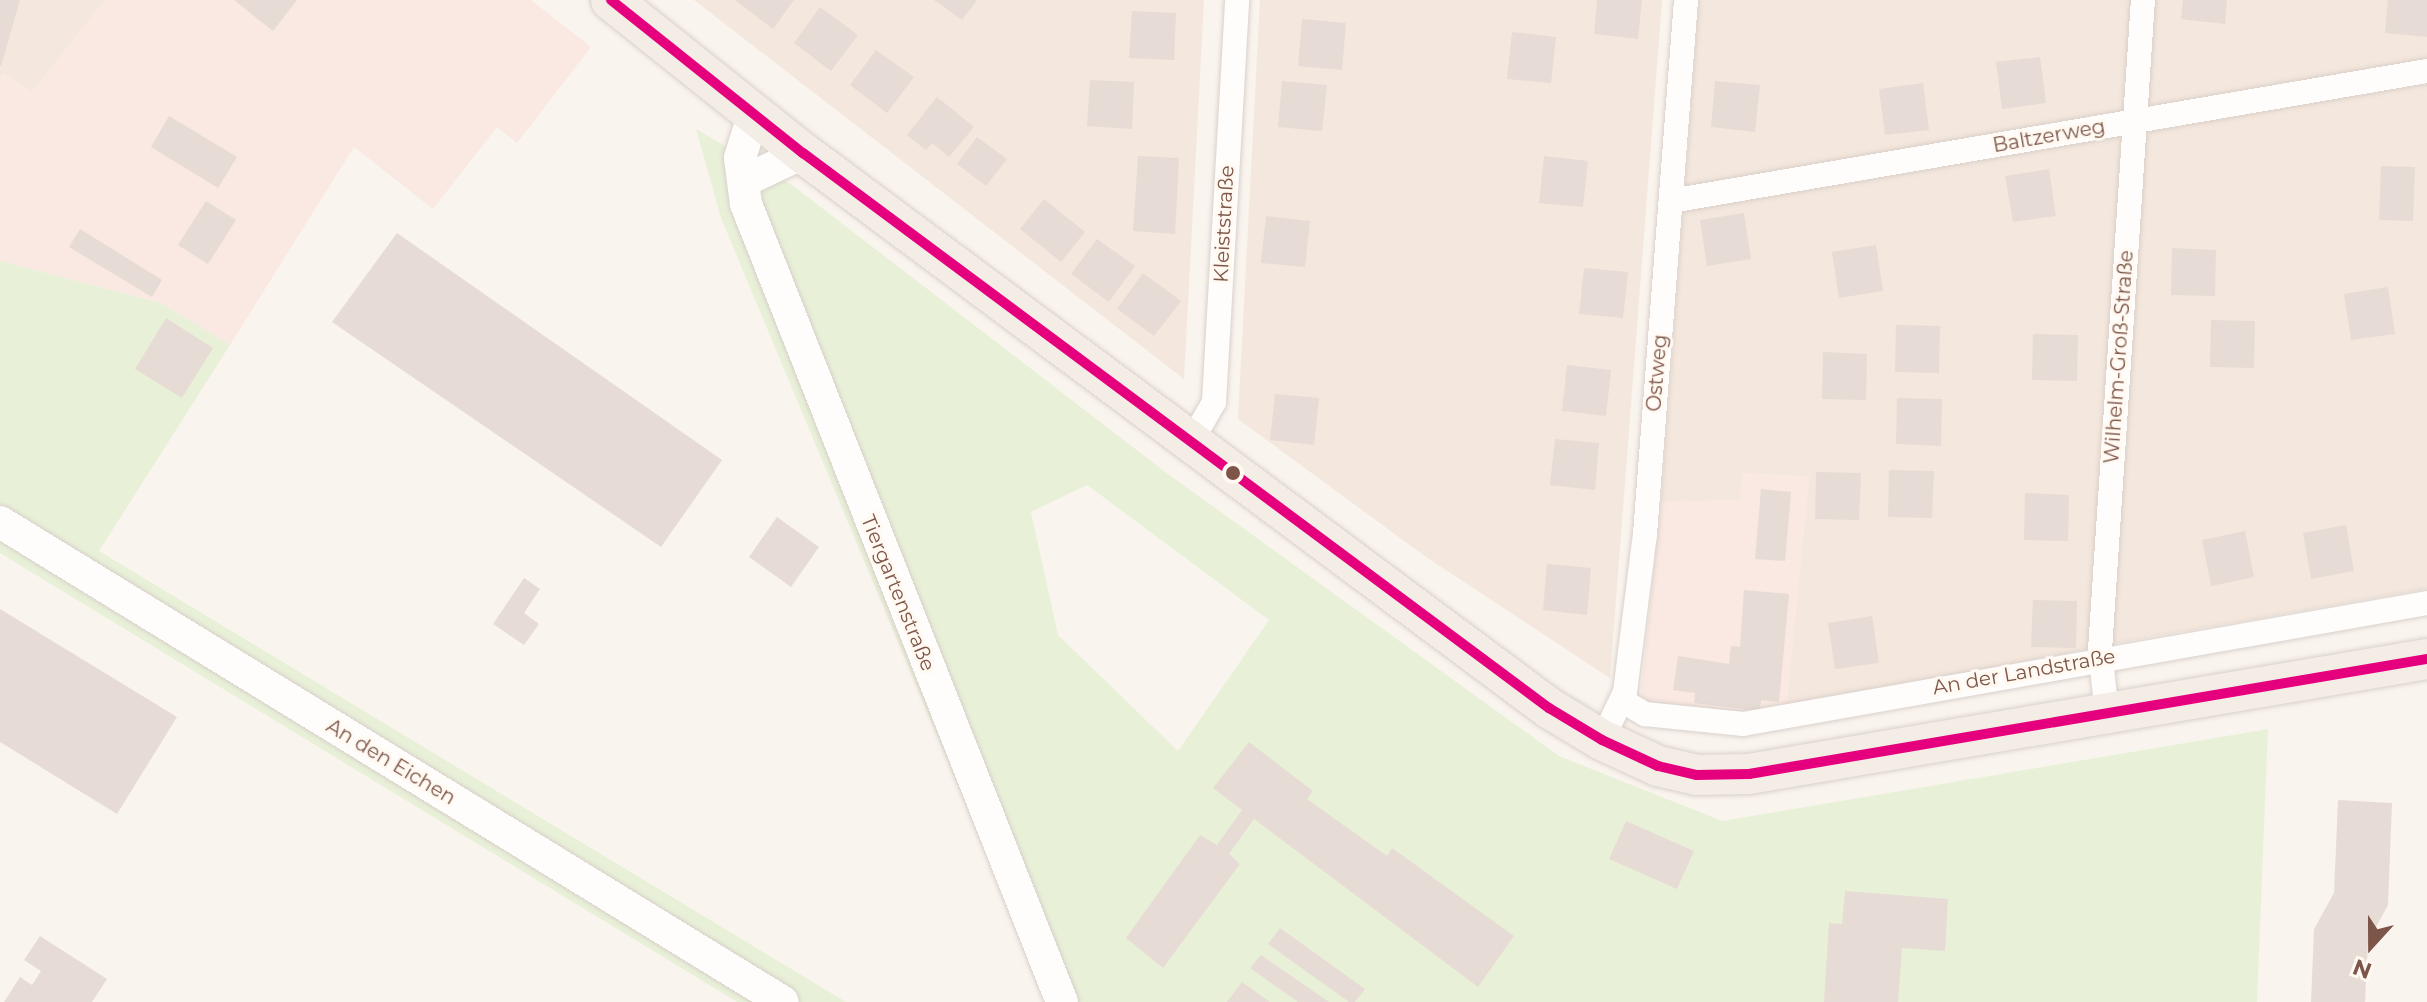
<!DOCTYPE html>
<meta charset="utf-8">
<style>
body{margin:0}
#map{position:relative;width:2427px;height:1002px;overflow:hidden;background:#faf4ee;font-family:Montserrat,sans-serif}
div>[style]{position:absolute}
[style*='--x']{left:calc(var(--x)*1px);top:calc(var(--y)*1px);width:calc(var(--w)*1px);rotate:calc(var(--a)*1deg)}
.residential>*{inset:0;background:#f4e7dd}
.commercial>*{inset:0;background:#fae8e2}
.green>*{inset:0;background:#e8f1d8}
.building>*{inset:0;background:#e7dbd5}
.roads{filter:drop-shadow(0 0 2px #d9d0ca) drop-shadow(0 0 2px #d9d0ca)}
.minor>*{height:24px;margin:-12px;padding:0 12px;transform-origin:12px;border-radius:12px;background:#fefdfc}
.tertiary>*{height:32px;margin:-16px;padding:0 16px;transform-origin:16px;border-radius:16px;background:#fefdfc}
.primary>*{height:40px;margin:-20px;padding:0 20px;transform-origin:20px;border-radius:20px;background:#f4ede6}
.bus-1>*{height:10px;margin:-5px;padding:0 5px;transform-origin:5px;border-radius:5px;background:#e5007d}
.dots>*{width:22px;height:22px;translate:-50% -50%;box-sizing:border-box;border:4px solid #fff9f2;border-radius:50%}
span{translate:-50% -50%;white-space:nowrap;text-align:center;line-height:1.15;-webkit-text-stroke:6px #fff9f2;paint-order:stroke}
.street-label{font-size:20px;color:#7d5649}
.north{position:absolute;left:2331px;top:906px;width:80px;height:80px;-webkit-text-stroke:6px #fff9f2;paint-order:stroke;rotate:201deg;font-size:22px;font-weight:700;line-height:32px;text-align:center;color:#7d5649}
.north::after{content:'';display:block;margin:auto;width:28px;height:36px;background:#7d5649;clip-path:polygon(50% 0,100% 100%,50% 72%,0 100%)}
</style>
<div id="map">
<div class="residential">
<div style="clip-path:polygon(0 0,105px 0,32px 92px,3px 74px,0 77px)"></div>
<div style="clip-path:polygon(694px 0,1204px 0,1184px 379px)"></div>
<div style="clip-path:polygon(1260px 0,1662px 0,1610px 678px,1426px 557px,1238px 419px)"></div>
<div style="clip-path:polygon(1699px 0,2427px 0,2427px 589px,2123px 642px,1786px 708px,1809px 477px,1743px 473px,1740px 500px,1661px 502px)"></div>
</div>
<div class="commercial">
<div style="clip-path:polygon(105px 0,531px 0,591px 47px,517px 143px,497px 127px,433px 209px,354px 147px,230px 345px,161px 303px,0 261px,0 77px,2px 74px,32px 92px)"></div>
<div style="clip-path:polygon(1743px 473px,1809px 477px,1786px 708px,1758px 714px,1640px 702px,1661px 502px,1739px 500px)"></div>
</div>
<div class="green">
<div style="clip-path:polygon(evenodd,696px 129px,792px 185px,1164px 471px,1559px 756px,1722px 821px,2268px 729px,2257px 1002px,1048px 1002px,721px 218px,696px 129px,1087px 485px,1269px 620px,1178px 751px,1058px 635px,1031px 512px,1087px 485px)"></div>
<div style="clip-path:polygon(0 261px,161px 303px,230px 345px,99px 551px,846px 1002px,737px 1002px,0 553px)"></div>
</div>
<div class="building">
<div style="clip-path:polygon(0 0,20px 0,1px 66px,0 66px)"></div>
<div style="clip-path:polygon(234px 0,297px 0,273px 31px)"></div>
<div style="clip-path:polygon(735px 0,794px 0,773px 29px)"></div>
<div style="clip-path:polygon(934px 0,977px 0,962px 20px)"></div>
<div style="clip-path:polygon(1597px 0,1642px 0,1638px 39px,1594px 34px)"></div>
<div style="clip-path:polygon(2183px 0,2227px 0,2225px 24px,2181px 19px)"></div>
<div style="clip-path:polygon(2388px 0,2427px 0,2427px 37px,2385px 33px)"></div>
<div style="clip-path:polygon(820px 7px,858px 35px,831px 71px,794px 43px)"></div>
<div style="clip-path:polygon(1132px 11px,1176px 13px,1174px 60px,1129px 58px)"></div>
<div style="clip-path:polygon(1302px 19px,1346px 23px,1342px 70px,1298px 66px)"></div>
<div style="clip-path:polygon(1512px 32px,1556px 37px,1551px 83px,1507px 79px)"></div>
<div style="clip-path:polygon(876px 50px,914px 77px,887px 113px,850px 85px)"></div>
<div style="clip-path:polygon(2040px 57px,2046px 103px,2002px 109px,1996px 62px)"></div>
<div style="clip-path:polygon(1090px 80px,1134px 82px,1132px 129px,1087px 126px)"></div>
<div style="clip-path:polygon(1282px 81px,1327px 85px,1322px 131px,1278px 127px)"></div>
<div style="clip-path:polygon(1715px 81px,1760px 85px,1755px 132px,1711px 127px)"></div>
<div style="clip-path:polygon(1923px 83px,1929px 130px,1885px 135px,1879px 89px)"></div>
<div style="clip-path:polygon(937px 97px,974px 127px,949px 157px,932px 143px,926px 150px,907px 135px)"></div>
<div style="clip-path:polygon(169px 116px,237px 157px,218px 188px,151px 147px)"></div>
<div style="clip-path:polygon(977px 137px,1007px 159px,986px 186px,957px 164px)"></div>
<div style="clip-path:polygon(1138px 156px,1179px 158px,1175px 234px,1133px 231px)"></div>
<div style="clip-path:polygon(1544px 156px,1588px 161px,1583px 207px,1539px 203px)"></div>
<div style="clip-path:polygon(2381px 166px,2415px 167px,2413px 221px,2379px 220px)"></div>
<div style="clip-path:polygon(2049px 169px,2056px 216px,2013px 222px,2005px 176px)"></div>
<div style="clip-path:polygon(1044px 199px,1085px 232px,1061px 262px,1020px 229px)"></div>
<div style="clip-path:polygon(206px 201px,236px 220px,208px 264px,178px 245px)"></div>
<div style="clip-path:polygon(1744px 213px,1751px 259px,1707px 266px,1700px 220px)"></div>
<div style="clip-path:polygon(1266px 216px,1310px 221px,1305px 267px,1261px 263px)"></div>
<div style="clip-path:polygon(80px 229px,162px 280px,152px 297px,69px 247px)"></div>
<div style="clip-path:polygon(397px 233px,722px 460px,661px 547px,332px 322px)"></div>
<div style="clip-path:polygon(1097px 239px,1135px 266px,1109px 302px,1071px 274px)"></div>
<div style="clip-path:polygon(1876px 245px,1883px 291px,1839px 298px,1832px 252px)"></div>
<div style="clip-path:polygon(2172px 248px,2216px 250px,2215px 296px,2171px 295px)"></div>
<div style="clip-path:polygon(1584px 268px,1628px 272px,1623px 318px,1579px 314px)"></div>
<div style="clip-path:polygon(1143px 273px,1181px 301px,1154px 336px,1117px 309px)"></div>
<div style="clip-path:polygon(2388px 287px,2395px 334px,2351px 340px,2344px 294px)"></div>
<div style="clip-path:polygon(166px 318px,213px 348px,182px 398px,135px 369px)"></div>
<div style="clip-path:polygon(2211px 320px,2255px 321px,2254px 368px,2210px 367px)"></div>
<div style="clip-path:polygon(1896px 325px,1940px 326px,1939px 373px,1895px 372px)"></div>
<div style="clip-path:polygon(2033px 334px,2078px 335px,2077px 381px,2032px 380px)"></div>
<div style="clip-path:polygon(1823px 352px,1867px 354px,1866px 400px,1822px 399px)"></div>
<div style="clip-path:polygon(1567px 365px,1611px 370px,1606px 416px,1562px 411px)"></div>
<div style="clip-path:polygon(1275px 394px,1319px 398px,1314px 445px,1270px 440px)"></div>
<div style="clip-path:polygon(1897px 398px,1942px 399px,1941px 446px,1896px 444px)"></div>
<div style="clip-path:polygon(1555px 439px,1599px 443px,1595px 490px,1550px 485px)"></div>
<div style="clip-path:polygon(1889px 470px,1934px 471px,1932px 518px,1888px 517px)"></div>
<div style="clip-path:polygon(1816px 472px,1861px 473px,1859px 520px,1815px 519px)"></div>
<div style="clip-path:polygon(1761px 489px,1791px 492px,1785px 561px,1755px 559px)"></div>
<div style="clip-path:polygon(2025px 493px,2069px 495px,2068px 541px,2024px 540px)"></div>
<div style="clip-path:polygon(777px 517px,819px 547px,791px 587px,749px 557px)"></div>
<div style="clip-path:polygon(2346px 525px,2354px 571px,2311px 579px,2303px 533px)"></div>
<div style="clip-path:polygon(2245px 531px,2254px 577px,2211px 586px,2202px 540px)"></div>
<div style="clip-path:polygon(1547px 564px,1591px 568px,1587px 615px,1543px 610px)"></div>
<div style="clip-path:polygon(524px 578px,540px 589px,524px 613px,539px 624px,524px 645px,493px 624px)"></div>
<div style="clip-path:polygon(1744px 590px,1789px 594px,1779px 702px,1761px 700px,1760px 711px,1694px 703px,1695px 693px,1673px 690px,1678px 656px,1729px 664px,1731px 646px,1740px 647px)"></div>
<div style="clip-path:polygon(2033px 600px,2077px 601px,2076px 648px,2031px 647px)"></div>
<div style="clip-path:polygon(0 609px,177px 717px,117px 814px,0 742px)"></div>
<div style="clip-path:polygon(1872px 616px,1879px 663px,1835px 669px,1828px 623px)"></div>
<div style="clip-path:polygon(1249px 742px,1313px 791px,1307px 799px,1387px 856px,1392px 848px,1514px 936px,1478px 987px,1254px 819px,1229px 854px,1240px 864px,1163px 968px,1126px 938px,1200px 835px,1217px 845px,1242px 810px,1213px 788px)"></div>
<div style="clip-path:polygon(2338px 800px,2392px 803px,2388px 905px,2368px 942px,2365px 1002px,2311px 1002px,2314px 929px,2334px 893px)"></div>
<div style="clip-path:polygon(1626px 821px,1694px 851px,1677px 889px,1609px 859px)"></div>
<div style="clip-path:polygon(1845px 891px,1948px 899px,1945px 951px,1902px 948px,1898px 1002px,1824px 1002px,1829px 923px,1842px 924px)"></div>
<div style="clip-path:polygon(1280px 928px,1365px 989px,1355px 1002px,1349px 1002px,1268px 944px)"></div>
<div style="clip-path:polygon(40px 936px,107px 979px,92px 1002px,4px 1002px,20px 977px,32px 985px,41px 971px,24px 960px)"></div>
<div style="clip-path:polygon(1261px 955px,1329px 1002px,1298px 1002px,1250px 968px)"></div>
<div style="clip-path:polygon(1242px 982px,1270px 1002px,1227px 1002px)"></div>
</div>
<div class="roads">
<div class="minor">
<div style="--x:1671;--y:201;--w:767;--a:-9.76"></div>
<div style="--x:1191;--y:442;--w:46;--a:-60.1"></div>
<div style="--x:1214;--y:402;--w:403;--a:-86.7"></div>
<div style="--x:1623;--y:701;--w:26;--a:31"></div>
<div style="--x:1645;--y:714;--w:99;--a:5.8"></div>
<div style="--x:1743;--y:724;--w:695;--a:-10.03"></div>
<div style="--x:2107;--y:714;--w:64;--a:-96.2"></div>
<div style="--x:2100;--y:650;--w:651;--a:-86.22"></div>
<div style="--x:1602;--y:740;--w:53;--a:-64.4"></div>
<div style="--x:1625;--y:692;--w:159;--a:-82.8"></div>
<div style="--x:1645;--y:534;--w:536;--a:-85.61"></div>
</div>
<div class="tertiary">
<div style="--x:754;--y:113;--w:47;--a:107.3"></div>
<div style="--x:740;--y:158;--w:46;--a:82.6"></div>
<div style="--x:746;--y:204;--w:858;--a:68.4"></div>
<div style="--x:744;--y:181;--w:65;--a:-25.4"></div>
<div style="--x:0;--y:522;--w:918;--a:31.51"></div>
</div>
<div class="primary">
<div style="--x:611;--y:0;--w:246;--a:38.6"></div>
<div style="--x:803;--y:153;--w:930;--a:36.65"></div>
<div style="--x:1549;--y:708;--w:62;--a:31.1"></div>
<div style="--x:1602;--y:740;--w:62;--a:24.9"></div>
<div style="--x:1658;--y:766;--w:39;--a:13"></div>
<div style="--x:1696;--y:775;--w:53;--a:-1.1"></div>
<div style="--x:1749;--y:774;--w:688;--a:-9.63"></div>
</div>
</div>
<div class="bus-1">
<div style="--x:611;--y:0;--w:246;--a:38.6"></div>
<div style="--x:803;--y:153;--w:930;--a:36.65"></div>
<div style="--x:1549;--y:708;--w:62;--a:31.1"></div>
<div style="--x:1602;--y:740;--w:62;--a:24.9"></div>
<div style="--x:1658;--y:766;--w:39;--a:13"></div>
<div style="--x:1696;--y:775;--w:53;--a:-1.1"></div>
<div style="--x:1749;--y:774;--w:688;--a:-9.63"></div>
</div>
<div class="dots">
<div style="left:1233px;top:473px;background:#7d5649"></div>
</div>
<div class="street-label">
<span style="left:2049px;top:136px;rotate:-10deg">Baltzerweg</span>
<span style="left:1224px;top:224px;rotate:-87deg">Kleiststraße</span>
<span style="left:2119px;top:357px;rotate:-86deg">Wilhelm-Groß-Straße</span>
<span style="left:1657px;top:373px;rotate:-85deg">Ostweg</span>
<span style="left:898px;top:593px;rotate:68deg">Tiergartenstraße</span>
<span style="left:2024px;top:672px;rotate:-10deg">An der Landstraße</span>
<span style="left:391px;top:762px;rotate:31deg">An den Eichen</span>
</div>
<div class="north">N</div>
</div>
